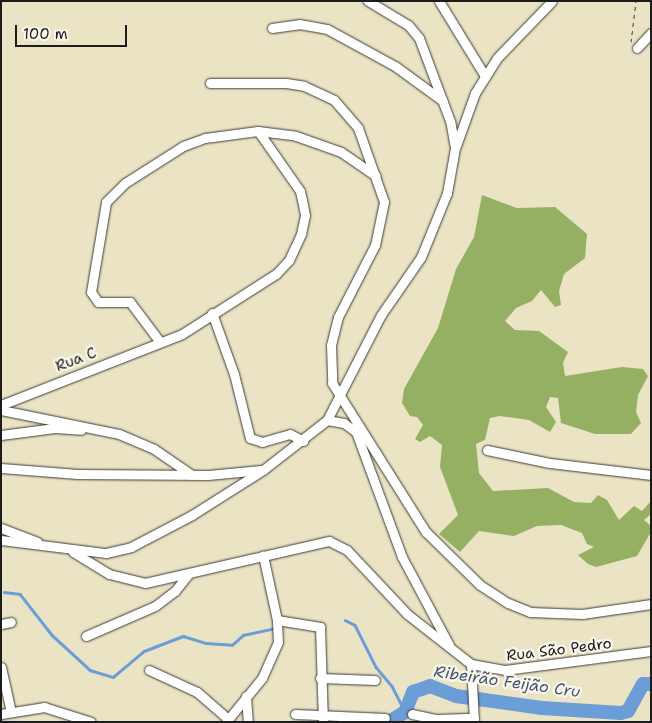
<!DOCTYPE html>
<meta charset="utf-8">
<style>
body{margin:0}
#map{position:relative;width:652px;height:723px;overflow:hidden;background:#eae4c5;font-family:"Shantell Sans",sans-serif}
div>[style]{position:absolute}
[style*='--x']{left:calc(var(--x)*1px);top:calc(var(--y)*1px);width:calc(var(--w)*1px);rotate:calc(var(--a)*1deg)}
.forest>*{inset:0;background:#95b062}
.stream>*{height:2.5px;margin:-1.25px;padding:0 1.25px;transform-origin:1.25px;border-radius:1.25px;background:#6b9dd6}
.river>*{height:14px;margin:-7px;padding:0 7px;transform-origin:7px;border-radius:7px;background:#6b9dd6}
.path>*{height:1px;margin-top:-0.5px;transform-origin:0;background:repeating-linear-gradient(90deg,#3b3a35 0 4px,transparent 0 8px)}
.roads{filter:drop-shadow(0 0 1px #3b3a35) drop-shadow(0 0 1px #3b3a35)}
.minor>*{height:9px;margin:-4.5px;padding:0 4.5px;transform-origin:4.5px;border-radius:4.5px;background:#fff}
span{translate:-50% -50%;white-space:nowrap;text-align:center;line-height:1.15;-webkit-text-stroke:4.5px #fbf7ec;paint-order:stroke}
.street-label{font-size:15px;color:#1c1c1c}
.water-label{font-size:16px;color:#405670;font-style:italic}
.frame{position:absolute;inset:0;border:2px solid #1c1c1c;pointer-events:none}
.scale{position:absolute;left:15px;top:25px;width:112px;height:22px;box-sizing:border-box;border:2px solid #1c1c1c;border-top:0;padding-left:6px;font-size:15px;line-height:18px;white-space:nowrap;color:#1c1c1c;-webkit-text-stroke:4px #fbf7ec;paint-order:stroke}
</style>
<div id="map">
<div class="forest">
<div style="clip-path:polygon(482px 195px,517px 208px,555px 207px,587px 234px,585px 258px,564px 274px,559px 291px,561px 305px,555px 307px,541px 290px,532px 301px,516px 308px,505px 321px,515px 330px,539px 331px,568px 352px,563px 363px,565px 376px,622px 367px,643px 369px,648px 376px,638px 395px,636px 412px,641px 423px,631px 434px,595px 434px,561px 423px,558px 398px,550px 397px,546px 407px,556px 422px,550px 432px,529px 420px,500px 416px,490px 418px,485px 440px,476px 444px,479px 473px,493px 491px,548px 488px,574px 502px,591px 503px,598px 495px,607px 500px,619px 520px,634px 506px,642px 511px,651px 501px,651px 514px,644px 520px,651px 526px,651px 532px,637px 556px,596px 567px,588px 564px,578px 555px,594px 547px,587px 544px,582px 533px,561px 525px,537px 526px,514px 536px,479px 531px,460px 552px,439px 534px,458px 515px,440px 467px,442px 445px,430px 436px,420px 442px,415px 439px,423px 425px,417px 417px,410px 416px,402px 403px,404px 389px,438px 328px,456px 269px,474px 237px)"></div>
</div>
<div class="stream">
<div style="--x:4;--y:592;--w:16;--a:7"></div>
<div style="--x:20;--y:594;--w:52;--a:52"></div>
<div style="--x:52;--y:635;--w:52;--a:42.6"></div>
<div style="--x:90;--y:670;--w:24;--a:17"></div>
<div style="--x:113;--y:677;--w:40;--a:-40"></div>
<div style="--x:144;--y:651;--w:42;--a:-21"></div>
<div style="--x:183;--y:636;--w:24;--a:17"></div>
<div style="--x:206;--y:643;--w:26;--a:4"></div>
<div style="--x:232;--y:645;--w:15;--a:-42"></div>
<div style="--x:243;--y:635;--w:30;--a:-12"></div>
<div style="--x:345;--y:620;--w:11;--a:27"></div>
<div style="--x:355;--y:625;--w:47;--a:63.4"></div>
<div style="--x:376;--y:667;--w:25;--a:50"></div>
<div style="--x:392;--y:686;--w:29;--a:63"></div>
</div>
<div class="river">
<div style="--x:389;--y:722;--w:19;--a:-32"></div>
<div style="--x:405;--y:712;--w:22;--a:-68"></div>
<div style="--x:413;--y:692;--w:18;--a:-19"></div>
<div style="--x:430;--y:686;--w:28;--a:21"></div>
<div style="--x:456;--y:696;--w:87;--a:7.9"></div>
<div style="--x:542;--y:708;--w:79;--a:3.6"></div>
<div style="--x:621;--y:713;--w:7;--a:-16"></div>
<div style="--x:628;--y:711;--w:31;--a:-61"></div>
<div style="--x:643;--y:684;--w:8;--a:0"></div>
</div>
<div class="path">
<div style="--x:631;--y:42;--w:41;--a:-83"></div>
</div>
<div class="roads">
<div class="minor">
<div style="--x:439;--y:1;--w:88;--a:58.5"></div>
<div style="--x:272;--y:28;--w:27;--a:-8"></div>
<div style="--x:299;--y:24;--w:28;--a:10"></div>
<div style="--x:327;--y:29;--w:77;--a:28.6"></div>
<div style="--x:395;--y:66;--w:59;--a:36.1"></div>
<div style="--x:637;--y:48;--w:21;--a:-47"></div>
<div style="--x:210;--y:83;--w:76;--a:0"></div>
<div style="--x:286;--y:83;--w:18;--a:9"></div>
<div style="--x:304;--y:86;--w:33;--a:25"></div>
<div style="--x:334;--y:100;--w:37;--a:49"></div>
<div style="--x:358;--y:128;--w:78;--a:70.6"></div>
<div style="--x:384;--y:202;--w:44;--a:101.8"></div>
<div style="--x:375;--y:245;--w:81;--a:117.2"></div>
<div style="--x:338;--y:317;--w:29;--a:104"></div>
<div style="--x:331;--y:345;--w:38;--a:88"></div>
<div style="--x:332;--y:383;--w:176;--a:57.8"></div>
<div style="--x:426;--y:532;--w:76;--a:44.5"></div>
<div style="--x:480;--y:585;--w:33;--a:33"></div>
<div style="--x:508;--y:603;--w:24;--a:22"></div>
<div style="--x:530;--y:612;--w:52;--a:2.2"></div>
<div style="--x:582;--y:614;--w:70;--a:-8.2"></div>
<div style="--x:456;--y:146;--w:56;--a:-70.3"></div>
<div style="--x:475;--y:93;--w:41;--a:-57.8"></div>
<div style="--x:497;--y:58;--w:79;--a:-46"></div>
<div style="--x:212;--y:313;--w:65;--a:70.2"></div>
<div style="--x:234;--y:374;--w:66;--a:76"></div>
<div style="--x:250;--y:438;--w:13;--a:18"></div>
<div style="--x:262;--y:442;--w:29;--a:-16"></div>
<div style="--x:290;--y:434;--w:15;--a:28"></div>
<div style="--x:160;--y:342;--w:50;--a:-126.9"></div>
<div style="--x:130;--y:302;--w:32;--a:180"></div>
<div style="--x:98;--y:302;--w:12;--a:-125"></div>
<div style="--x:91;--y:292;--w:91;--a:-80.5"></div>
<div style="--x:106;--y:202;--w:27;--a:-45"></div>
<div style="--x:125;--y:183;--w:69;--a:-32.5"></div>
<div style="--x:183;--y:146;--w:23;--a:-20"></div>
<div style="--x:205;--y:138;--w:53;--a:-7.5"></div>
<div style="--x:258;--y:131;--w:38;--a:7"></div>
<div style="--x:296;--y:136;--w:48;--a:19.6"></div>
<div style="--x:341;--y:152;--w:42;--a:34.4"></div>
<div style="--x:1;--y:405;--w:194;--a:-21.4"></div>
<div style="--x:182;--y:334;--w:112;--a:-32.6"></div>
<div style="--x:276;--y:274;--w:19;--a:-47"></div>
<div style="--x:289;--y:260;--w:29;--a:-65"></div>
<div style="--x:301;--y:234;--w:19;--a:-78"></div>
<div style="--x:305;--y:215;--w:15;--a:-101"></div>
<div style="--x:302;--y:200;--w:9;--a:-103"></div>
<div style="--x:300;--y:191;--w:73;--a:-125"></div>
<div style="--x:1;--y:410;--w:120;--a:11.5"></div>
<div style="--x:119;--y:434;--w:38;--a:23"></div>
<div style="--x:154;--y:449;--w:46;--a:34.4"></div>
<div style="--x:327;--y:420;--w:17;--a:10"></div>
<div style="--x:344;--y:423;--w:15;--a:37"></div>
<div style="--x:356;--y:432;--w:133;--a:69.8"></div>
<div style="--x:402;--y:557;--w:100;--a:61.9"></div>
<div style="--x:1;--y:435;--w:54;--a:-7.4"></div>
<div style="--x:55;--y:428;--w:26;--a:4"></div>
<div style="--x:487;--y:450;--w:64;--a:11.7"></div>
<div style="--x:550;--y:463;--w:102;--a:6.8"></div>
<div style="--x:1;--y:468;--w:77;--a:4.5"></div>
<div style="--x:78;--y:474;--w:130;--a:0.4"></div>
<div style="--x:208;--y:475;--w:53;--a:-5.4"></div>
<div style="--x:1;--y:528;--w:39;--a:21"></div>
<div style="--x:1;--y:540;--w:106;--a:7.1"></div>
<div style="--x:106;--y:553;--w:26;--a:-13"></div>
<div style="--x:131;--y:547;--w:69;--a:-27.7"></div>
<div style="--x:192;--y:515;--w:84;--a:-32.4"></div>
<div style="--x:263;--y:470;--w:81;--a:-38"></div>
<div style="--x:327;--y:420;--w:118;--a:-62.8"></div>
<div style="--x:381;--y:315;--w:70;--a:-55.4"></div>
<div style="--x:421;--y:257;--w:69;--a:-67.9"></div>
<div style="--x:447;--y:193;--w:46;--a:-79.9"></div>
<div style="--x:455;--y:148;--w:27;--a:-100"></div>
<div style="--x:450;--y:121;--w:89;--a:-110.5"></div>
<div style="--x:419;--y:38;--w:17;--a:-130"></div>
<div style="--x:408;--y:25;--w:47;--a:-149"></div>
<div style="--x:73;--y:552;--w:42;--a:31.4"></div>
<div style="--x:109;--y:574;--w:37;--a:14"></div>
<div style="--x:145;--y:583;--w:189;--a:-12.9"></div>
<div style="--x:329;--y:541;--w:20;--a:27"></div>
<div style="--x:347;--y:550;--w:88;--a:46.8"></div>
<div style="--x:407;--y:614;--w:81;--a:38"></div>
<div style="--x:471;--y:664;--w:35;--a:10"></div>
<div style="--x:505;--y:670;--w:147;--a:-7.4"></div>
<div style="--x:277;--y:620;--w:44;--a:9.2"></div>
<div style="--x:320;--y:627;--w:95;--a:88.2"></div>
<div style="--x:1;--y:624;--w:10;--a:-11"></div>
<div style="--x:86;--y:636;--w:75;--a:-23.5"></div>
<div style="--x:155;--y:606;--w:25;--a:-37"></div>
<div style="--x:175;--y:591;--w:23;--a:-52"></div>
<div style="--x:471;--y:664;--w:58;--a:87"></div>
<div style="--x:1;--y:667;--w:46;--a:77.5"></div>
<div style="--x:149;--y:670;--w:53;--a:24.6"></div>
<div style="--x:197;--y:692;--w:41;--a:41.1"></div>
<div style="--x:320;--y:678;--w:55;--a:2.1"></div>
<div style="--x:246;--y:696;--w:26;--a:86"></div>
<div style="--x:1;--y:714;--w:44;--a:-9.2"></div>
<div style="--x:44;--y:707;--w:49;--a:17.7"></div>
<div style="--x:295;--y:714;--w:90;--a:2.5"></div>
<div style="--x:412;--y:714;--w:25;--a:12"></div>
<div style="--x:436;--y:719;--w:38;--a:-2"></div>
<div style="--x:226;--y:722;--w:57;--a:-50.7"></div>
<div style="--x:262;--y:678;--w:39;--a:-66"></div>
<div style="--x:278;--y:642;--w:22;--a:-93"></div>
<div style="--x:277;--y:620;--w:66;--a:-102.2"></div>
</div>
</div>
<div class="street-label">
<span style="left:76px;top:360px;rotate:-21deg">Rua C</span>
<span style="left:559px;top:650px;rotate:-7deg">Rua São Pedro</span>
</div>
<div class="water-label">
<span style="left:507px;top:682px;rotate:8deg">Ribeirão Feijão Cru</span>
</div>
<div class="frame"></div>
<div class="scale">100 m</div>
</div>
